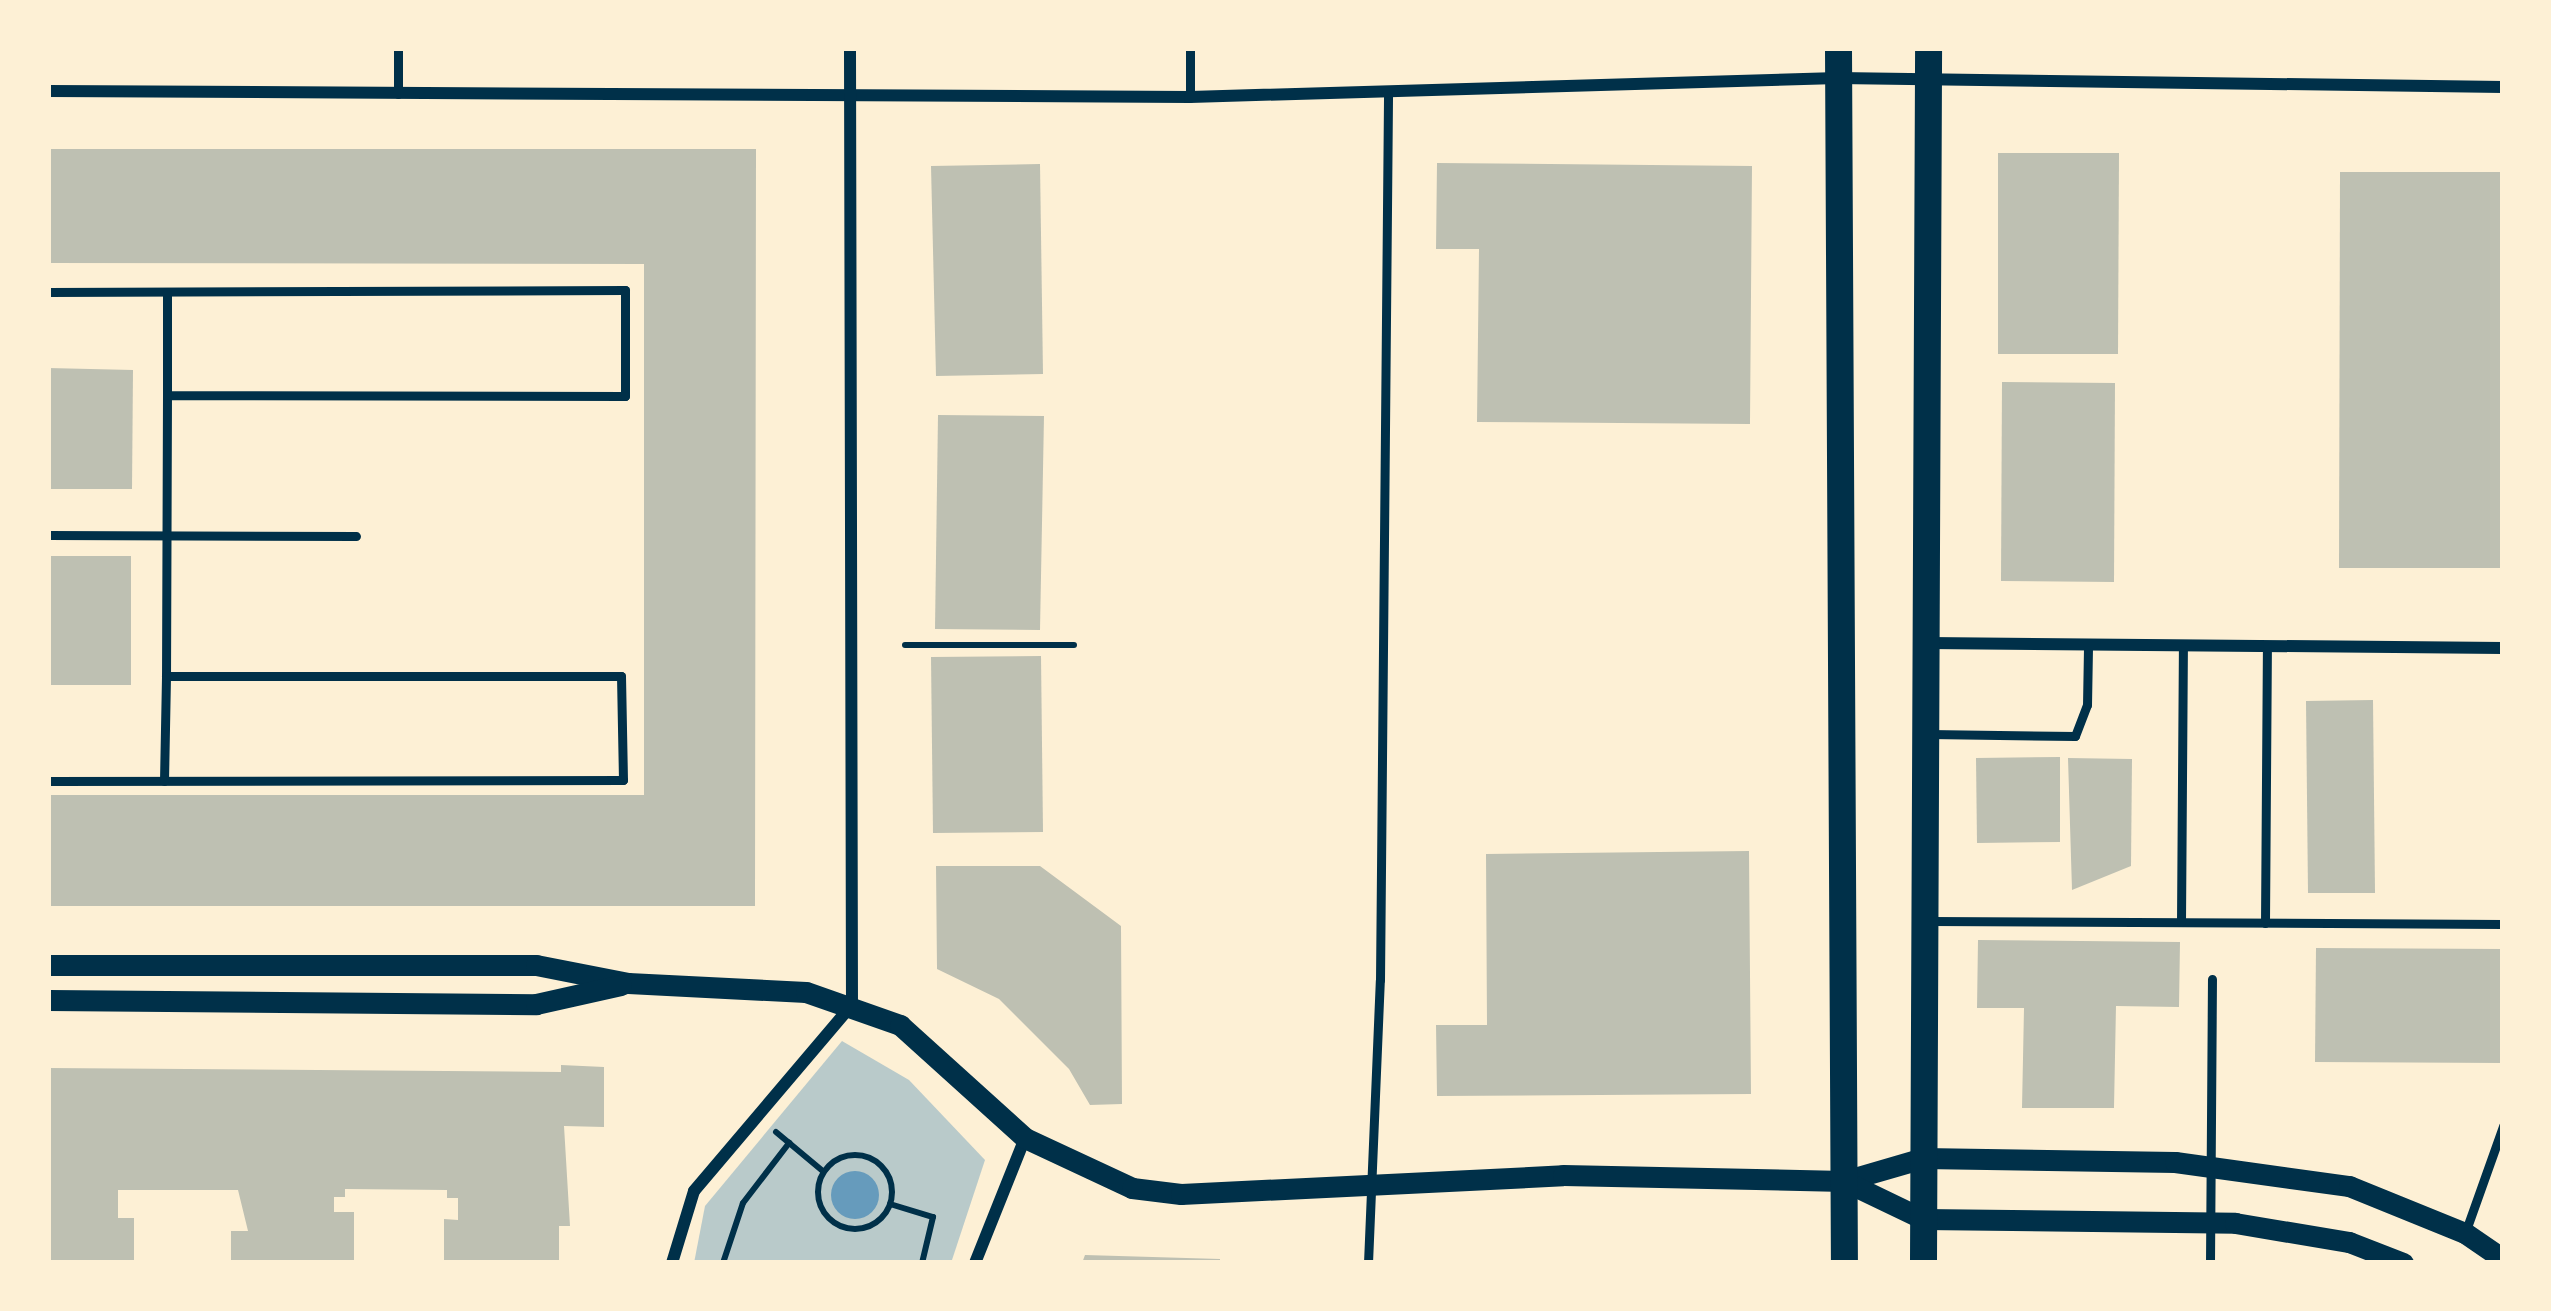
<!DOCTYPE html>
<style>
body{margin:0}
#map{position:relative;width:2551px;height:1311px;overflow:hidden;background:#fdf0d5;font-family:Cabin,sans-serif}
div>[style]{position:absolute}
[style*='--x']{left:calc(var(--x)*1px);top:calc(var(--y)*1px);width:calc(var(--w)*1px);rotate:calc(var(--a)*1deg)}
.green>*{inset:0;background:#b9caca}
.water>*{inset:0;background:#669bbc}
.round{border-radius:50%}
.building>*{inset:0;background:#bec0b2}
.path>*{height:6px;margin:-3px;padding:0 3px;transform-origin:3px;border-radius:3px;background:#003049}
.path>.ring{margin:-3px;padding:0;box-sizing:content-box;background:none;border:6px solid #003049;border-radius:50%}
.service>*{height:9px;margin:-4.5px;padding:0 4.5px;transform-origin:4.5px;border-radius:4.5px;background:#003049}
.minor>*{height:12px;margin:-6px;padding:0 6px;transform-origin:6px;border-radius:6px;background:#003049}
.tertiary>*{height:21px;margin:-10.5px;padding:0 10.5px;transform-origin:10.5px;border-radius:10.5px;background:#003049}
.trunk>*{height:27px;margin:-13.5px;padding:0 13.5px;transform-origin:13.5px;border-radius:13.5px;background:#003049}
span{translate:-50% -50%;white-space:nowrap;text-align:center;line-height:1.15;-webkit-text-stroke:10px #fdf0d5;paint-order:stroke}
.frame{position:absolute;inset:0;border:51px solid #fdf0d5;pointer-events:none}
</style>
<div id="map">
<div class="green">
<div style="clip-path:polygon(842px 1041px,909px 1080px,985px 1160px,951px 1263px,694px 1263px,705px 1206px)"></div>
</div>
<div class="water">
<div class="round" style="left:831px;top:1171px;width:48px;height:48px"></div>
</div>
<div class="building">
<div style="clip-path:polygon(48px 149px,756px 149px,755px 906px,48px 906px,48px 795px,644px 795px,644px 264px,48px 263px)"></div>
<div style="clip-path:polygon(1998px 153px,2119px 153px,2118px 354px,1998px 354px)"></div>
<div style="clip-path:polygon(1437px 163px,1752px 166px,1750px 424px,1477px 422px,1479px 249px,1436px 249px)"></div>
<div style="clip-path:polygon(1040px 164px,1043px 374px,936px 376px,931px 166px)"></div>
<div style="clip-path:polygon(2340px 172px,2503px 172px,2503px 568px,2339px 568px)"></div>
<div style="clip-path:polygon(48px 368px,133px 370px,132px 489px,48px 489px)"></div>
<div style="clip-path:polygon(2002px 382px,2115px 383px,2114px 582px,2001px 581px)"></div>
<div style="clip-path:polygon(938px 415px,1044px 416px,1040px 630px,935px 629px)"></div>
<div style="clip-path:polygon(48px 556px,131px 556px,131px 685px,48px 685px)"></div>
<div style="clip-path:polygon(1041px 656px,1043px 832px,933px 833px,931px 657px)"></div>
<div style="clip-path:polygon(2373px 700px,2375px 893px,2308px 893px,2306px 701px)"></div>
<div style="clip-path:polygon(2060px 757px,2060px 842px,1977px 843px,1976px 758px)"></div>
<div style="clip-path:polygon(2068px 758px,2132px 759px,2131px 866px,2072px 890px)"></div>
<div style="clip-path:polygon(1749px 851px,1751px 1094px,1437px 1096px,1436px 1025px,1487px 1025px,1486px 854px)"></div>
<div style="clip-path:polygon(936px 866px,1040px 866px,1121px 926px,1122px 1104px,1090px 1105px,1069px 1069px,999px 999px,937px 969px)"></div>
<div style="clip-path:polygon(1978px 940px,2180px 942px,2179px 1007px,2116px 1006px,2114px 1108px,2022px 1108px,2024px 1008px,1977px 1008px)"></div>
<div style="clip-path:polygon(2316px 948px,2503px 949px,2503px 1063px,2315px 1062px)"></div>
<div style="clip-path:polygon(561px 1065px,604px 1067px,604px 1127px,564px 1126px,570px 1226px,559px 1226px,559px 1263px,444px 1263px,444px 1219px,458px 1220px,458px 1198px,447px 1198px,447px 1190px,345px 1189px,345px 1197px,334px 1197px,334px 1212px,354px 1212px,354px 1263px,231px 1263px,231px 1231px,248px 1231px,238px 1190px,118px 1190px,118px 1218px,134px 1218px,134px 1263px,48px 1263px,48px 1068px,561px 1072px)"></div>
<div style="clip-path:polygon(1085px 1255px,1220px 1259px,1220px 1263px,1082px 1263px)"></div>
</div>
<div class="path">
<div style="--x:905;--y:645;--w:169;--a:0"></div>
<div style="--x:776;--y:1132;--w:62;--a:39.8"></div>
<div class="ring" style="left:818px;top:1155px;width:68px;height:68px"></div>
<div style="--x:890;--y:1204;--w:45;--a:16.8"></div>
<div style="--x:933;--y:1217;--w:47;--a:103.4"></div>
<div style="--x:723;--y:1263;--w:63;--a:-71.6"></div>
<div style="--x:743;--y:1203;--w:76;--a:-52.5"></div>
</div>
<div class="service">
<div style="--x:1190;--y:48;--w:49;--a:90"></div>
<div style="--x:398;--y:94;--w:46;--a:-90"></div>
<div style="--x:48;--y:292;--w:577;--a:-0.2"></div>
<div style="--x:625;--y:290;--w:106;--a:90"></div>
<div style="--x:625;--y:396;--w:458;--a:-179.9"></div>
<div style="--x:167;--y:395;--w:281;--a:90.2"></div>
<div style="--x:166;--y:676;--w:455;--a:0"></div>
<div style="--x:621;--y:676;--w:104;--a:88.9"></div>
<div style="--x:623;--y:780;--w:575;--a:179.9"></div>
<div style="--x:167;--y:292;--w:103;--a:90"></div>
<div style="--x:48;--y:535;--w:308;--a:0.2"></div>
<div style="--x:1929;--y:734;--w:146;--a:0.8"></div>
<div style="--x:2075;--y:736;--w:33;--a:-69"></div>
<div style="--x:2087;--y:705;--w:60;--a:-89"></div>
<div style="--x:164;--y:781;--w:105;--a:-88.9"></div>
<div style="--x:1931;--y:921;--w:572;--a:0.3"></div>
<div style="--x:2181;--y:922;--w:277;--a:-89.6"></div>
<div style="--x:2265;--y:923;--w:277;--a:-89.6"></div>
<div style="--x:2465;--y:1233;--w:114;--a:-70.4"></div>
<div style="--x:1368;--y:1263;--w:283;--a:-87.6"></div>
<div style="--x:1380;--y:980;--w:888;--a:-89.48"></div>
<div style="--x:2210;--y:1263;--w:284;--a:-89.6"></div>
</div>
<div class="minor">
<div style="--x:48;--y:91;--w:1142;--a:0.3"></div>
<div style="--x:1190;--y:97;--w:648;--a:-1.68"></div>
<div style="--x:1838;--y:78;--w:665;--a:0.78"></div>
<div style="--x:1928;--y:643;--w:575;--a:0.5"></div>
<div style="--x:672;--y:1263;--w:75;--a:-73"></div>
<div style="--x:694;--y:1191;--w:244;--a:-49.7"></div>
<div style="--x:852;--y:1005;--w:957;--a:-90.12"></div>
<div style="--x:975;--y:1263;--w:135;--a:-68.2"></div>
</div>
<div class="tertiary">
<div style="--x:48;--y:965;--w:488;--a:0"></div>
<div style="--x:536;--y:965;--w:94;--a:11.1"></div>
<div style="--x:628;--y:983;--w:178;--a:2.9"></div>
<div style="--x:806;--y:992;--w:100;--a:19.3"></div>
<div style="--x:900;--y:1025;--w:169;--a:42.1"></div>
<div style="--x:1025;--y:1138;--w:118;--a:25"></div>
<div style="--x:1132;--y:1188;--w:49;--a:7"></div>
<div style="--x:1181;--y:1194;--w:382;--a:-2.8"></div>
<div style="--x:1563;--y:1175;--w:281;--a:1.2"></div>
<div style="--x:1844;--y:1181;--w:82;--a:-16.2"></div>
<div style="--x:1923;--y:1158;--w:252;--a:0.9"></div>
<div style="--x:2175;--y:1162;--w:176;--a:7.9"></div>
<div style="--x:2349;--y:1186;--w:125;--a:22.1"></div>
<div style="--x:2465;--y:1233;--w:46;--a:34.4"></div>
<div style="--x:48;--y:1000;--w:488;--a:0.5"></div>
<div style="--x:536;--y:1004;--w:87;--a:-12.6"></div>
<div style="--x:1844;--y:1181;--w:88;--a:25.7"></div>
<div style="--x:1923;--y:1219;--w:312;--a:0.7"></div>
<div style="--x:2235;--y:1223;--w:116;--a:9.5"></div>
<div style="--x:2349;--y:1242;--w:58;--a:21.3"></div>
</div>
<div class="trunk">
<div style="--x:1838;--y:48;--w:1215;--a:89.72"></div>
<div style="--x:1923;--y:1263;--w:1215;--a:-89.76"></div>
</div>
<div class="frame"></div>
</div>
